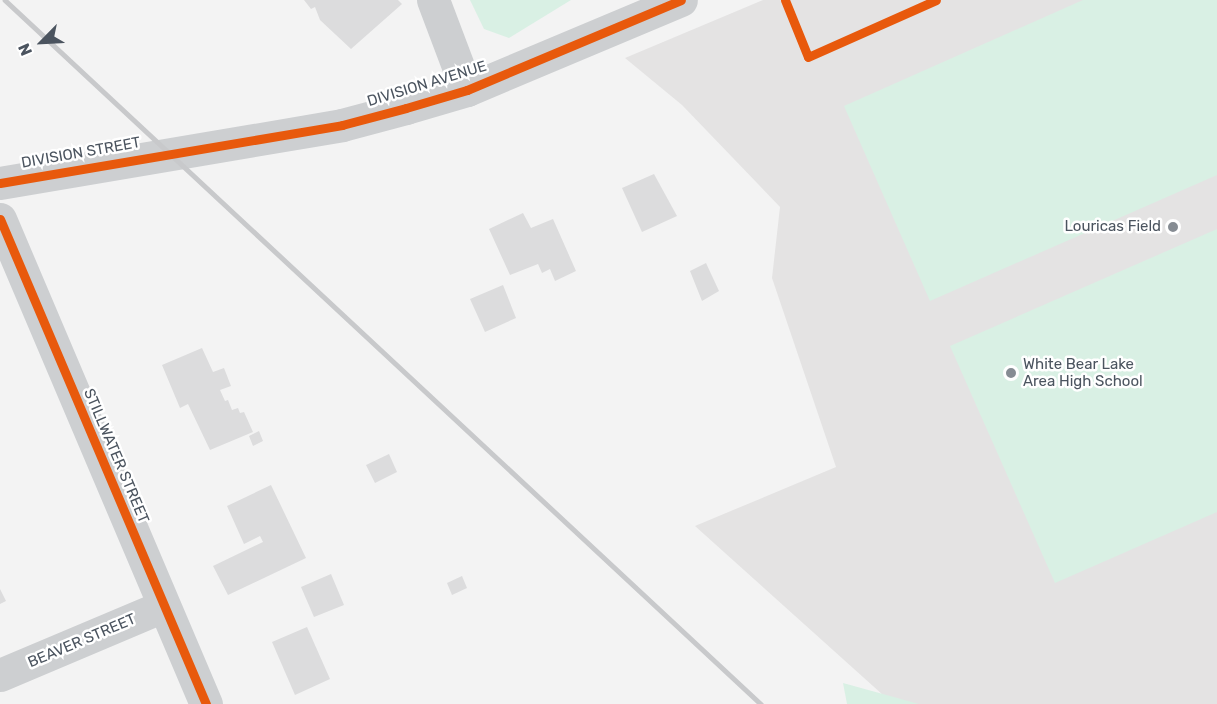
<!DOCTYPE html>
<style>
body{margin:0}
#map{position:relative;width:1217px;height:704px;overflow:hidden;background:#f3f3f3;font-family:Rubik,sans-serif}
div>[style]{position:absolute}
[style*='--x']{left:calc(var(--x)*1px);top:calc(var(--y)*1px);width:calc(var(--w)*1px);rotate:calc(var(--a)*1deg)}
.education>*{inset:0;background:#e4e3e3}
.green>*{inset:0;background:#d9f0e4}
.building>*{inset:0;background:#dcdcdd}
.minor>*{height:33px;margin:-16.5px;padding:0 16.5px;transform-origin:16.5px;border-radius:16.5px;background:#cdcfd1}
.rail>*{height:4.5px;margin:-2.25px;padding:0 2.25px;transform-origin:2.25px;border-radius:2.25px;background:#c8c9cb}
.cycleway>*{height:9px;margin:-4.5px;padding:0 4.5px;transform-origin:4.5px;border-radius:4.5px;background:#e8590c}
.dots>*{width:16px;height:16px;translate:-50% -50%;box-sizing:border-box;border:3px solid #fff;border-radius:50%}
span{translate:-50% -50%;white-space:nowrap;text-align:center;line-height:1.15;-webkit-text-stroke:5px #fff;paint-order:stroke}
.street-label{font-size:15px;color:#4b545f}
.poi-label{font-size:15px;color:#4b545f}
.right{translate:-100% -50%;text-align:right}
.left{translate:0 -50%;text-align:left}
.north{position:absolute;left:12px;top:12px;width:60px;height:60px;-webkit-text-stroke:4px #fff;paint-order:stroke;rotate:246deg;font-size:16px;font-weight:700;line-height:24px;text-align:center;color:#4b545f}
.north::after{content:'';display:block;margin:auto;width:21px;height:27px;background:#4b545f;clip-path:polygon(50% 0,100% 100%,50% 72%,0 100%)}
</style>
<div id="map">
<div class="education">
<div style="clip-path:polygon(763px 0,1217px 0,1217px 704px,893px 704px,695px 526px,836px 467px,772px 278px,780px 207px,682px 105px,625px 58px)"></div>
</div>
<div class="green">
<div style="clip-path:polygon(470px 0,571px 0,509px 38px,484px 29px)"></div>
<div style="clip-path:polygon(1083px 0,1217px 0,1217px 175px,930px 301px,844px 106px)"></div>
<div style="clip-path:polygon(1217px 229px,1217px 512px,1055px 583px,950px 346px)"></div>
<div style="clip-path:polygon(843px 683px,919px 704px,847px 704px)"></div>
</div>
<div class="building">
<div style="clip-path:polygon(304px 0,398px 0,402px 4px,351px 49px,320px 20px,315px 7px,311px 9px)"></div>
<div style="clip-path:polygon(654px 174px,677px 216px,642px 232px,622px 188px)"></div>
<div style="clip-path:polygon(523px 213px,531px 228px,553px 219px,576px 271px,555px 281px,550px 269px,542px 273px,538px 264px,510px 275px,489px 229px)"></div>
<div style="clip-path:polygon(706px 263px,719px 291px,702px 301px,690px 271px)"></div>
<div style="clip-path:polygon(503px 285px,516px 318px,485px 332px,470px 299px)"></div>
<div style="clip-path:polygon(202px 348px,213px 372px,224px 368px,231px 386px,220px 390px,225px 401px,228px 400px,232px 410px,238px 408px,240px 413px,244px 412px,253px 432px,210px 450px,188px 404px,180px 408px,162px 365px)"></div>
<div style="clip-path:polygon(259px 431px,263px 441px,253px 446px,249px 436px)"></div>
<div style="clip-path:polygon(389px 454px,397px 472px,375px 483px,366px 465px)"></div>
<div style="clip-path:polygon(271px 485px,306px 558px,228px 595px,213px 566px,263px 542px,260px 536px,244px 544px,227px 506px)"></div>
<div style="clip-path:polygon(331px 574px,344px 605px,314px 617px,301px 587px)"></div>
<div style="clip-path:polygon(462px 576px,467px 588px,452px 595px,447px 583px)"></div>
<div style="clip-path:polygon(0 589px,6px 601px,0 604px)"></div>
<div style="clip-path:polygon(307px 627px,330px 679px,295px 695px,272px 642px)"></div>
</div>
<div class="minor">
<div style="--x:433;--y:0;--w:96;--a:69.3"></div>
<div style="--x:0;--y:183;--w:347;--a:-9.6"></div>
<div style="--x:342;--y:125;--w:66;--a:-14.9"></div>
<div style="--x:406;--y:108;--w:64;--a:-16.4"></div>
<div style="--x:467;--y:90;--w:232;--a:-22.8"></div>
<div style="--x:0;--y:219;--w:527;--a:66.99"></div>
<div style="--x:0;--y:675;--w:177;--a:-22.9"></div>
</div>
<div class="rail">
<div style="--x:5;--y:0;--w:1033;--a:42.96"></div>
</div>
<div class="cycleway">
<div style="--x:785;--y:0;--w:61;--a:68"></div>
<div style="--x:808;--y:57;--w:140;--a:-24"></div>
<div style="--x:0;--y:183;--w:347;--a:-9.6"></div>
<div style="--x:342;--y:125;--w:66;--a:-14.9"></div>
<div style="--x:406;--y:108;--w:64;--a:-16.4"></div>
<div style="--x:467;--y:90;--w:232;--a:-22.8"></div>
<div style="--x:0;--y:219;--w:527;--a:66.99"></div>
</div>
<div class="dots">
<div style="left:1173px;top:227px;background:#868c93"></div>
<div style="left:1011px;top:373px;background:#868c93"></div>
</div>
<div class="street-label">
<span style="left:427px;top:84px;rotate:-17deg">DIVISION AVENUE</span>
<span style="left:81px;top:153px;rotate:-10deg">DIVISION STREET</span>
<span style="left:116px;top:456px;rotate:67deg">STILLWATER STREET</span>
<span style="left:82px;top:641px;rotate:-23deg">BEAVER STREET</span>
</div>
<div class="poi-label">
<span class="right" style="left:1161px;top:227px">Louricas Field</span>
<span class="left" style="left:1023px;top:373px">White Bear Lake<br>Area High School</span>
</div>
<div class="north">N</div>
</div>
